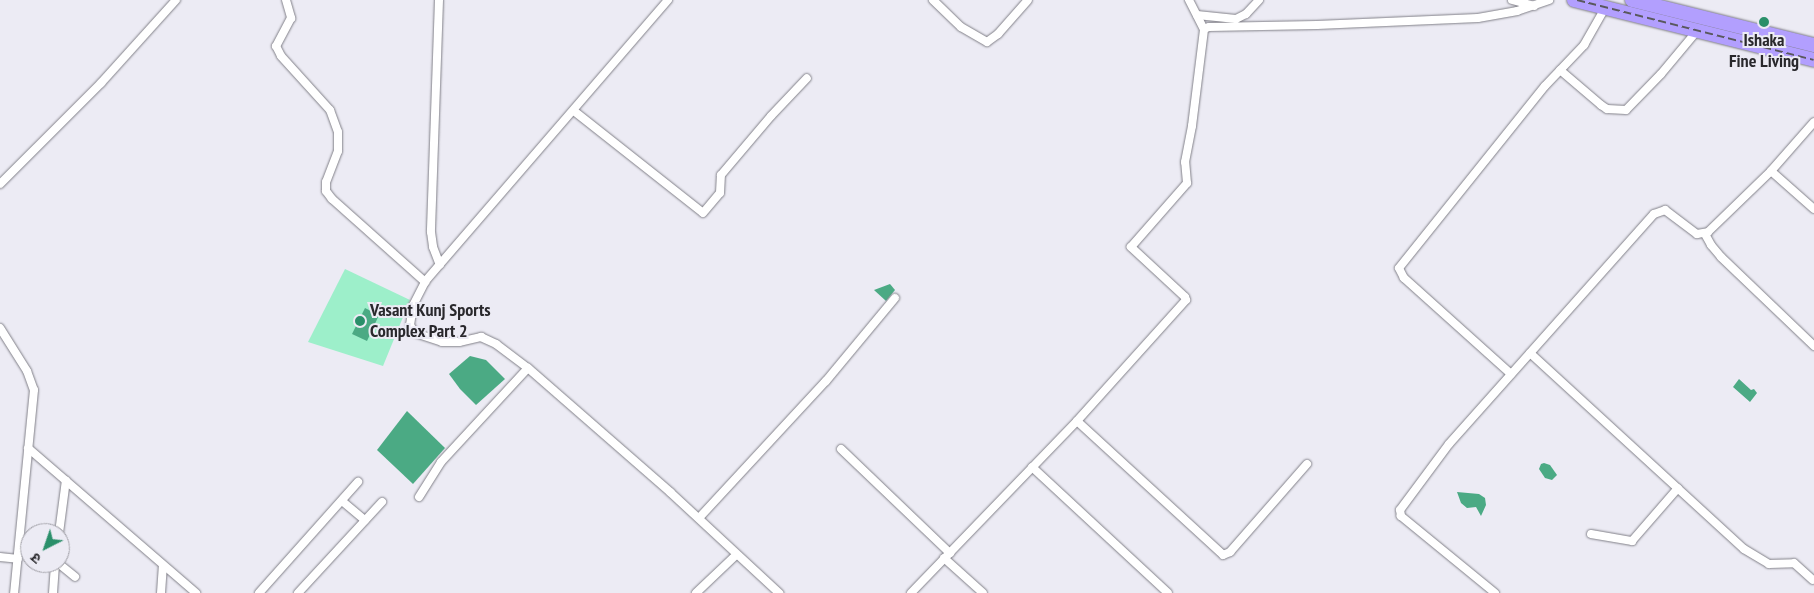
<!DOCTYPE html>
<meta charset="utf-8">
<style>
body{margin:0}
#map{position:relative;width:1814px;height:593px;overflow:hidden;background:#ecebf4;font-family:"PT Sans Narrow","Noto Sans Devanagari",sans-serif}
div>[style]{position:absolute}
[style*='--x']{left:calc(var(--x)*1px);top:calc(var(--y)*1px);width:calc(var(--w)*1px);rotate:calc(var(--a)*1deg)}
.green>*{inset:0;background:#9defca}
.water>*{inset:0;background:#4baa84}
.roads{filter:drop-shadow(0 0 1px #818088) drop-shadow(0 0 1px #818088)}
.street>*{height:8px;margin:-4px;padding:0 4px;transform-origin:4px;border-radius:4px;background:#fff}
.highway>*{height:14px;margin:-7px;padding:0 7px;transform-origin:7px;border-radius:7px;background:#b29ffe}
.rail>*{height:2px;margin-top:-1px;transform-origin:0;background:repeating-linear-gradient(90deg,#59585d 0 8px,transparent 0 12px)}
.dots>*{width:14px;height:14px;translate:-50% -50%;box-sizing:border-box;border:2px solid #ecebf4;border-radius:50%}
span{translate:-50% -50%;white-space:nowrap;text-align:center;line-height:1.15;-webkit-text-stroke:4px #ecebf4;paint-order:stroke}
.poi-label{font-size:18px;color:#29282c;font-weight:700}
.left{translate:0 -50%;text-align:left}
.north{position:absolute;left:20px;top:523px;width:50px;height:50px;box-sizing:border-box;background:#ecebf4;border:1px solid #9e9da4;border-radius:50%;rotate:221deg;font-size:14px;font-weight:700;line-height:20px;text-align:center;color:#29282c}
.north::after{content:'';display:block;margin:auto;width:18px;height:22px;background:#2a8f6a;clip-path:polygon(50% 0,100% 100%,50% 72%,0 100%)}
</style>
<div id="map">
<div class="green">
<div style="clip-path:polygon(345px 269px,410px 300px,383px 366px,308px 342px)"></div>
</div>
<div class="water">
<div style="clip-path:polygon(890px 284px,895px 290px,886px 301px,874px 290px)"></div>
<div style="clip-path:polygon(365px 308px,379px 315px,367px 341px,352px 334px)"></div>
<div style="clip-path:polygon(470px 356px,486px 360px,505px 379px,476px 405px,460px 389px,449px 374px)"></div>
<div style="clip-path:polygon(1739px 379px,1751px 390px,1754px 389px,1757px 393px,1750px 402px,1733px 387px)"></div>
<div style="clip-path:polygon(407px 411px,445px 448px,413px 484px,377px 450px)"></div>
<div style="clip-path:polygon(1544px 463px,1550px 465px,1557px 475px,1552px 480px,1545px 478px,1539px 469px,1541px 464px)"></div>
<div style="clip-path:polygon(1457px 492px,1479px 494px,1485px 498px,1486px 505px,1481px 516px,1476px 507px,1467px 508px,1461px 503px)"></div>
</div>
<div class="roads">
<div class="street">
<div style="--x:286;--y:0;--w:19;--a:74"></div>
<div style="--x:291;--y:18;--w:32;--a:118"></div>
<div style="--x:276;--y:46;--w:11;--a:63"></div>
<div style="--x:281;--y:56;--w:73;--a:47.8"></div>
<div style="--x:330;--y:110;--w:23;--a:70"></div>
<div style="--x:338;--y:132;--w:19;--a:90"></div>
<div style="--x:338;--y:151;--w:33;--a:111"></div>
<div style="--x:326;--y:182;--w:9;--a:90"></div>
<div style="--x:326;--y:191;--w:10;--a:53"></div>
<div style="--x:332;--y:199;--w:125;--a:41.7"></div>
<div style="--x:439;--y:0;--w:232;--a:92"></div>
<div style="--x:431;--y:232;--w:15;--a:82"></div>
<div style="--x:433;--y:247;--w:19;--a:69"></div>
<div style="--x:668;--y:0;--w:372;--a:130.8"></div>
<div style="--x:425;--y:282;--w:27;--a:117"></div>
<div style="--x:413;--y:306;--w:19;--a:99"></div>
<div style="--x:410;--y:325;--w:9;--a:58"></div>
<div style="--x:415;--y:333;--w:28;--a:18"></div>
<div style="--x:442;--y:342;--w:17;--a:0"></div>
<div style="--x:459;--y:342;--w:23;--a:-13"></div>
<div style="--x:481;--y:337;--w:17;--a:25"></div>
<div style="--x:496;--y:344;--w:40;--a:37"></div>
<div style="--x:528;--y:368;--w:189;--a:41.1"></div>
<div style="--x:670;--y:492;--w:149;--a:42.8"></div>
<div style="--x:933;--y:0;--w:39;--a:44"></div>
<div style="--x:961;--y:27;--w:30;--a:30"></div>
<div style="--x:987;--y:42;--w:14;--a:-36"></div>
<div style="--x:998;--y:34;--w:45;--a:-48.6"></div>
<div style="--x:1189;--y:0;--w:33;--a:63"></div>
<div style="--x:1512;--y:0;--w:23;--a:15"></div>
<div style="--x:1197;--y:15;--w:39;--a:6"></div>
<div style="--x:1236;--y:19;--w:11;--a:-27"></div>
<div style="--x:1246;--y:14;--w:19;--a:-47"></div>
<div style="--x:1560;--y:70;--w:54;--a:40.5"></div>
<div style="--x:1601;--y:105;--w:7;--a:34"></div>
<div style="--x:1607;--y:109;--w:19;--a:3"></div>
<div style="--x:1626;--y:110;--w:50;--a:-45.8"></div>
<div style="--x:1661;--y:74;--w:56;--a:-50.1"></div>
<div style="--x:574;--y:111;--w:164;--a:38.3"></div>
<div style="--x:703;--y:213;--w:26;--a:-50"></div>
<div style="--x:720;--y:193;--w:18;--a:-87"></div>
<div style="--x:721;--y:175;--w:77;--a:-49.7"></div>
<div style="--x:771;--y:116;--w:52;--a:-46.5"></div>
<div style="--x:1771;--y:171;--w:57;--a:41.5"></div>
<div style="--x:0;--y:184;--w:143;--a:-45"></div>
<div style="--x:101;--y:83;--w:112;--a:-47.9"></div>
<div style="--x:1705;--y:234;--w:13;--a:61"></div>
<div style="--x:1711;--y:245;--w:16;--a:50"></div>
<div style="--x:1721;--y:257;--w:129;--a:43.7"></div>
<div style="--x:0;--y:328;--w:51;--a:57.9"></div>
<div style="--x:27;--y:371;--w:20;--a:70"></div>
<div style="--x:34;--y:390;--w:204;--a:95.6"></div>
<div style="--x:1530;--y:353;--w:290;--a:42.5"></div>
<div style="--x:1744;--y:549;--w:29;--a:31"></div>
<div style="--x:1769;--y:564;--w:25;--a:-2"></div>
<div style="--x:1794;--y:563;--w:25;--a:42"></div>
<div style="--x:1511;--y:374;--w:144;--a:-138.1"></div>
<div style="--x:1404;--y:278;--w:11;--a:-117"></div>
<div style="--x:1399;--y:268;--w:233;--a:-51.3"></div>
<div style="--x:1545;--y:86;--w:57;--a:-46.4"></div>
<div style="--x:1584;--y:45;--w:43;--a:-60.4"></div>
<div style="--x:1077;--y:421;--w:198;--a:42.5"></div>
<div style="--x:1223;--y:555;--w:8;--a:-23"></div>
<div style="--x:1230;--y:552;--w:117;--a:-48.8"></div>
<div style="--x:28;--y:448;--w:222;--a:40.8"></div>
<div style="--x:841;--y:449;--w:151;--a:43.7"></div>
<div style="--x:1032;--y:467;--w:185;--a:42.8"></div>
<div style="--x:419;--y:497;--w:41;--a:-57.8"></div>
<div style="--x:441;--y:462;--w:128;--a:-47.2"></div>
<div style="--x:342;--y:501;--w:30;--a:40"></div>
<div style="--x:699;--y:518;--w:187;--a:-47.2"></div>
<div style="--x:826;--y:381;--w:108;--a:-50.3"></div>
<div style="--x:59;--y:533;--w:53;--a:-82.5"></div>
<div style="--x:1591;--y:534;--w:42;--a:9.7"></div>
<div style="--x:1632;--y:541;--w:70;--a:-49"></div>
<div style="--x:0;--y:557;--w:18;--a:6"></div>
<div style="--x:944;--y:558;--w:52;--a:41.9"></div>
<div style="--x:58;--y:563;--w:22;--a:39"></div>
<div style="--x:53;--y:593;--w:30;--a:-86"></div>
<div style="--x:161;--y:593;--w:27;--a:-86"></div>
<div style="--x:259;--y:593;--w:149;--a:-48.3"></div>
<div style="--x:298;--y:593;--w:124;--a:-47.3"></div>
<div style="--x:696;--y:593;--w:55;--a:-43.5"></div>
<div style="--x:911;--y:593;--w:239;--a:-46"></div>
<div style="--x:1077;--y:421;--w:163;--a:-48"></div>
<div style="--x:1186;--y:300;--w:3;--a:-108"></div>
<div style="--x:1185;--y:297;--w:74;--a:-137.2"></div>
<div style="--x:1131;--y:247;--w:85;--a:-48.8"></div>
<div style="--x:1187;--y:183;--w:21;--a:-95"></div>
<div style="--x:1185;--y:162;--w:37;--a:-79"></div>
<div style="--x:1192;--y:126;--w:98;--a:-82.9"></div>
<div style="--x:1204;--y:29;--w:5;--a:-22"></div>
<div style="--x:1209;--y:27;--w:108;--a:-1.1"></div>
<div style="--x:1317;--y:25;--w:161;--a:-2.5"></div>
<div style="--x:1478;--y:18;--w:40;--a:-10"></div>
<div style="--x:1517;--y:11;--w:34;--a:-19"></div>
<div style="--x:1495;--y:593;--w:122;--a:-140.7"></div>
<div style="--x:1401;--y:516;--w:6;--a:-99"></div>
<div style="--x:1400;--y:510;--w:82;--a:-53.4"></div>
<div style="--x:1449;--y:444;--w:308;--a:-48.3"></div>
<div style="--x:1654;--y:214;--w:12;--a:-20"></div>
<div style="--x:1665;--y:210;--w:40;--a:37"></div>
<div style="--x:1697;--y:234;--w:11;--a:-10"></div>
<div style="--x:1708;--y:232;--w:88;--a:-44.1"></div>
<div style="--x:1771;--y:171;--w:65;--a:-48.7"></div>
</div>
<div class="highway">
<div style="--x:1574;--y:0;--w:247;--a:14"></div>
<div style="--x:1632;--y:0;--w:187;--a:13.9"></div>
</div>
</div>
<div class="rail">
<div style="--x:1577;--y:0;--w:244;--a:14.2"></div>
</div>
<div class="dots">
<div style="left:1764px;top:22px;background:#2a8f6a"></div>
<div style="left:360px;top:321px;background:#2a8f6a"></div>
</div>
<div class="poi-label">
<span style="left:1764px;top:51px">Ishaka<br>Fine Living</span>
<span class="left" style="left:370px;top:321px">Vasant Kunj Sports<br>Complex Part 2</span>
</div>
<div class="north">उ</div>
</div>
